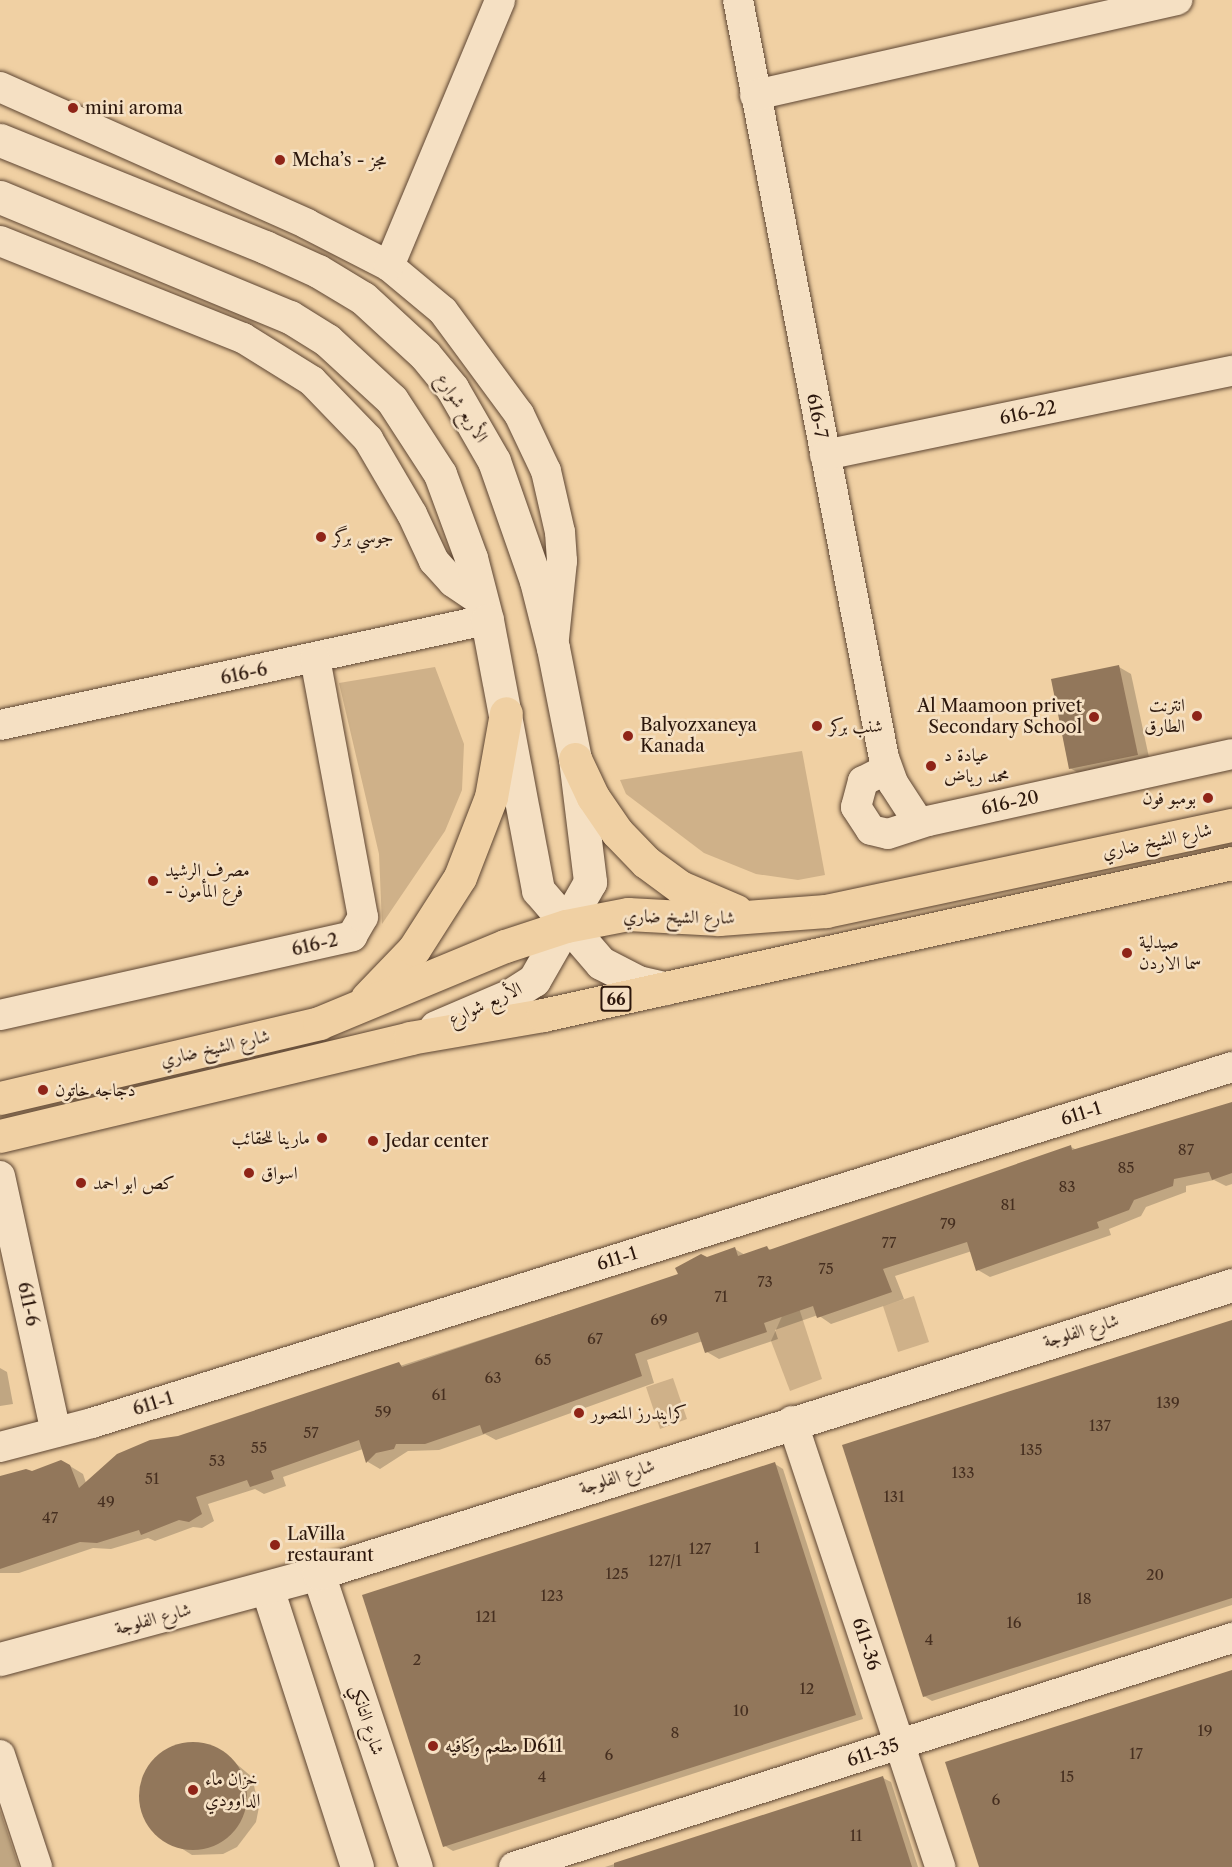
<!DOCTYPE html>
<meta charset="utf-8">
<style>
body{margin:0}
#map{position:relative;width:1232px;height:1867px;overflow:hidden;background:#f0d0a3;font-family:"Libre Caslon Text",Amiri,serif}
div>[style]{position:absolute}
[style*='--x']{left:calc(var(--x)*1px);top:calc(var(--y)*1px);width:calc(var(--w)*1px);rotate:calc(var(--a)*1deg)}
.green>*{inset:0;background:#cfb189}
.shadow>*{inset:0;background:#0003}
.building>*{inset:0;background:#92775b}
.round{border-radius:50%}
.roads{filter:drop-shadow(0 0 2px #5d4532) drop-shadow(0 0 2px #5d4532)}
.street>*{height:30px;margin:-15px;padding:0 15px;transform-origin:15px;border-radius:15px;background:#f5e0c3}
.secondary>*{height:33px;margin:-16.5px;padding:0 16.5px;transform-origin:16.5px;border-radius:16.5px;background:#f5e0c3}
.primary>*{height:33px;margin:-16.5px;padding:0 16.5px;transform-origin:16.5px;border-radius:16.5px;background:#f0d0a3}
.dots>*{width:16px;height:16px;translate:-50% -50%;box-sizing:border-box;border:3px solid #f5e0c3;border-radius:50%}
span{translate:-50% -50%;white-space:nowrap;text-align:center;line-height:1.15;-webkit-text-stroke:5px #f5e0c3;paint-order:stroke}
.number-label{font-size:15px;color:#462f20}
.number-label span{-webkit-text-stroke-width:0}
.shield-label span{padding:2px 4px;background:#f5e0c3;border:2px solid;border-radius:4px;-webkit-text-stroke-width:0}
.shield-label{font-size:16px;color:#2c170c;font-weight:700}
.poi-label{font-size:18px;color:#2c170c}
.left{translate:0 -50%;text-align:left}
.right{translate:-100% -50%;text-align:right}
.street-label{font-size:18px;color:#2c170c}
</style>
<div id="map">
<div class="green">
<div style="clip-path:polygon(435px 667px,464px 744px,462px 790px,445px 831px,382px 924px,379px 854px,339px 683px)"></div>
<div style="clip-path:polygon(802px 751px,825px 875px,798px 880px,756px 874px,704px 853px,626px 794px,620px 780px)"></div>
<div style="clip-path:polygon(914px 1296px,929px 1342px,898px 1352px,883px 1306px)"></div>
<div style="clip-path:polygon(797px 1302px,822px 1379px,790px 1391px,771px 1341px,787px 1305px)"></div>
<div style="clip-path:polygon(673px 1378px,687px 1419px,660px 1429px,646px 1387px)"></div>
</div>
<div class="shadow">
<div style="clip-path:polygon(1119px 667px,1131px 674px,1150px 762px,1082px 775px,1070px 768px)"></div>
<div style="clip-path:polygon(1232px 1104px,1232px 1184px,1226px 1186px,1214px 1180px,1186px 1186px,1186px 1192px,1146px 1207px,1141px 1216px,1109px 1229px,1111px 1235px,990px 1277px,978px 1270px,972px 1251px,895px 1276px,904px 1299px,831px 1324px,818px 1315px,775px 1330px,778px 1339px,719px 1359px,707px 1352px,703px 1341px,647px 1360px,654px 1383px,496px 1440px,485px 1434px,439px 1450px,408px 1451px,380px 1469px,368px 1462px,363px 1449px,283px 1477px,286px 1486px,264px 1494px,255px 1489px,208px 1504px,214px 1521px,202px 1528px,193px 1527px,155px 1541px,148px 1538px,111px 1549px,93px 1548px,19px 1573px,0 1573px,0 1477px,70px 1466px,83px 1474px,86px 1483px,178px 1438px,680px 1275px,707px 1258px,735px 1249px,745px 1255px,767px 1248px,771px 1250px,1071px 1147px,1077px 1150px)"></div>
<div style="clip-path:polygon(1232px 1321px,1232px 1605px,932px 1701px,924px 1696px)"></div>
<div style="clip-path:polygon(0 1368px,7px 1372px,13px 1404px,0 1406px)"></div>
<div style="clip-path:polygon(775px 1464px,783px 1469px,863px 1719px,453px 1851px,445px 1846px)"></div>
<div style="clip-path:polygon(197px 1744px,227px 1756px,252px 1777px,259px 1807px,256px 1822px,237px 1847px,223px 1854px,192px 1855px,151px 1829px,143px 1814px,143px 1780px,151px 1765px,180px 1745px)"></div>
<div style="clip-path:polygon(883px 1778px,891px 1782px,918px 1867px,605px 1867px)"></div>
<div style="clip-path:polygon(0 1810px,19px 1867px,0 1867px)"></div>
</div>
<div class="building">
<div style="clip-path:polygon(1119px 665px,1138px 755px,1069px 769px,1051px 679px)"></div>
<div style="clip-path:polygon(1232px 1102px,1232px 1173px,1212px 1180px,1209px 1172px,1174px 1179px,1173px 1186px,1134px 1200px,1129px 1210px,1097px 1222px,1099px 1228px,976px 1271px,967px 1242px,883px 1269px,892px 1292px,817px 1318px,813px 1306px,764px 1323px,767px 1332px,705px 1353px,698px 1332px,635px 1354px,642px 1376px,483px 1434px,480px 1425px,425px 1444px,396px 1444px,394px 1449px,376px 1453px,366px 1463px,359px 1440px,271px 1471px,274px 1479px,250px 1487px,247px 1480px,196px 1497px,202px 1514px,189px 1522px,179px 1520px,141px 1535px,139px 1530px,97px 1543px,80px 1542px,0 1569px,0 1476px,26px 1469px,32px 1471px,61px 1460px,70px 1465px,79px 1488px,117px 1454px,150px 1440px,178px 1436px,399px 1362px,402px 1367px,678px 1274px,675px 1268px,701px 1254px,707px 1257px,735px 1247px,738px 1256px,767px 1246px,769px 1250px,1071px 1145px,1072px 1150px)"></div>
<div style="clip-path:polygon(1232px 1320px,1232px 1598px,923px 1697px,842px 1445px)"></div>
<div style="clip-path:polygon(775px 1462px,856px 1715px,443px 1847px,362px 1595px)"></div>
<div style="clip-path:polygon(1232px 1670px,1232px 1867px,979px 1867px,945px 1762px)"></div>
<div class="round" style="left:139px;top:1742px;width:108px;height:108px"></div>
<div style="clip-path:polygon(883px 1776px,912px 1867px,614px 1867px,614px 1863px)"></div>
</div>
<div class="roads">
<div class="street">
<div style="--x:738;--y:0;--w:772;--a:79.1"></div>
<div style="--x:884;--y:758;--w:27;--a:70"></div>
<div style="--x:893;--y:783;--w:48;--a:57"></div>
<div style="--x:0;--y:87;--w:336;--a:24"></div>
<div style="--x:307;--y:224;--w:92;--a:27.1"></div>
<div style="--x:389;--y:266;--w:70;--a:39.8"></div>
<div style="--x:443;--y:311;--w:128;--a:53.6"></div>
<div style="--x:519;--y:414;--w:63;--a:64.7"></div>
<div style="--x:546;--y:471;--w:63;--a:77.1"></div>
<div style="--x:560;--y:532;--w:29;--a:86"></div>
<div style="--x:562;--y:561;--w:87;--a:95.9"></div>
<div style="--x:755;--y:95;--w:433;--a:-12.7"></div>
<div style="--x:0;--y:241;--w:262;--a:21.8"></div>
<div style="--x:243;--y:338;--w:81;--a:31.9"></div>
<div style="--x:312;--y:381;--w:81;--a:46"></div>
<div style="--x:368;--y:439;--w:87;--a:59.6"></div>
<div style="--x:412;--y:514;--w:52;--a:64.9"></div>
<div style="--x:434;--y:561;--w:28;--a:48"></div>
<div style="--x:453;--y:582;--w:37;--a:34"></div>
<div style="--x:389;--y:266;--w:288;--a:-67.3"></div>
<div style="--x:825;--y:455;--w:416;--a:-11.7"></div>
<div style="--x:0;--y:725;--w:498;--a:-12.2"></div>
<div style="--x:887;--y:769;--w:27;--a:153"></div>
<div style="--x:863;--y:781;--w:27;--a:105"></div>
<div style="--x:856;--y:807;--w:27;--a:57"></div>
<div style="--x:871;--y:830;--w:17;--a:13"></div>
<div style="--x:888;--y:834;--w:42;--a:-18"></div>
<div style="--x:928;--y:821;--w:311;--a:-12.4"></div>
<div style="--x:0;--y:1015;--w:361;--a:-12.6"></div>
<div style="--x:352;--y:936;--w:22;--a:-60"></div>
<div style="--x:363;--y:917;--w:262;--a:-100.5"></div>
<div style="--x:0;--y:1176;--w:262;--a:77.7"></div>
<div style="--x:792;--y:1421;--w:470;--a:71.6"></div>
<div style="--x:0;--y:1447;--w:95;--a:-14.6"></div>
<div style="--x:92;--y:1423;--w:1194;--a:-17.34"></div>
<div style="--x:0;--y:1755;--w:118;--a:71.7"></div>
<div style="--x:514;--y:1867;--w:754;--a:-17.69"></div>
</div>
<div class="secondary">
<div style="--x:0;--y:140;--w:286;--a:22"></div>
<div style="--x:265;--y:247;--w:58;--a:24.4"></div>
<div style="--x:318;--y:271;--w:52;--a:31"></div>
<div style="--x:363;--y:298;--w:84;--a:42.6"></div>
<div style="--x:425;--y:355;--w:43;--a:50.7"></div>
<div style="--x:452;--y:388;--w:84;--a:60.1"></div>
<div style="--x:494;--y:461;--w:127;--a:70.7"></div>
<div style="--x:536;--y:581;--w:69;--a:75.8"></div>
<div style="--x:553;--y:648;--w:113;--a:78.8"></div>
<div style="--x:575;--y:759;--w:124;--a:83"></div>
<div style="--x:590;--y:882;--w:113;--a:119.7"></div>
<div style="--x:534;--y:980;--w:27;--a:147"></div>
<div style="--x:511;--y:995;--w:82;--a:156.9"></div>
<div style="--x:0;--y:197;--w:314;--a:22.5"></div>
<div style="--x:290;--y:317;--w:44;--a:31.9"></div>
<div style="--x:327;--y:340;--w:88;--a:42.7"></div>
<div style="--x:392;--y:400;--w:88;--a:57"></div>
<div style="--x:440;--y:474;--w:90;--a:69.7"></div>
<div style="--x:471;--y:558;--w:64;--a:75.5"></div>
<div style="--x:487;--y:620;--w:275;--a:79.3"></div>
<div style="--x:538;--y:890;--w:96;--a:49.2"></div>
<div style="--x:601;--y:963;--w:42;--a:27.2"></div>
<div style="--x:638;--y:982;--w:28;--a:13"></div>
<div style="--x:318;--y:1573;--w:310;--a:71.6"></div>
<div style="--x:267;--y:1588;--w:293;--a:72.1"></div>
<div style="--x:0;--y:1659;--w:329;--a:-15.1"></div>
<div style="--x:318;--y:1573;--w:958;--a:-17.49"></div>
</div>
<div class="primary">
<div style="--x:575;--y:759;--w:42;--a:64.7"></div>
<div style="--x:593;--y:797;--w:42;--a:55.6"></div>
<div style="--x:617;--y:832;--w:42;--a:46"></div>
<div style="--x:646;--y:862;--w:42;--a:36.3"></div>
<div style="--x:680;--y:887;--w:61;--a:23.2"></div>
<div style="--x:367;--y:998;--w:68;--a:-46.2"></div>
<div style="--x:414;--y:949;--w:85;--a:-57.4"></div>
<div style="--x:460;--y:877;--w:86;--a:-68.8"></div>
<div style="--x:491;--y:797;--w:85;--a:-79.9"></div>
<div style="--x:0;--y:1098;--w:328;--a:-13.2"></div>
<div style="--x:319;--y:1023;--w:201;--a:-22.5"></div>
<div style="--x:505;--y:946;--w:64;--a:-18.2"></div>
<div style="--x:566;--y:926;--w:63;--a:-11"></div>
<div style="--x:628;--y:914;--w:91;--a:3.1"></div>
<div style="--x:719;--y:919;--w:107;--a:-4.3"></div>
<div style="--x:826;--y:911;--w:415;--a:-12"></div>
<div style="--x:0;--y:1136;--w:422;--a:-13.4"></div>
<div style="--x:410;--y:1038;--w:135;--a:-9.8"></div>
<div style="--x:543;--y:1015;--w:706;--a:-12.44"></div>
</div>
</div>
<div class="dots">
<div style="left:73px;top:108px;background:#8f2418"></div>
<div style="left:280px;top:160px;background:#8f2418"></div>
<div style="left:321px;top:537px;background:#8f2418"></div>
<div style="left:1197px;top:716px;background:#8f2418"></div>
<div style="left:1094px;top:717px;background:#8f2418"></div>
<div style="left:817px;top:726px;background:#8f2418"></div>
<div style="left:628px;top:736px;background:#8f2418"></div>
<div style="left:931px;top:766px;background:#8f2418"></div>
<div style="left:1208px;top:798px;background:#8f2418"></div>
<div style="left:153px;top:881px;background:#8f2418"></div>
<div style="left:1127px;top:953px;background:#8f2418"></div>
<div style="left:43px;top:1090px;background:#8f2418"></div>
<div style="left:322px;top:1138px;background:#8f2418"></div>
<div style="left:373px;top:1141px;background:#8f2418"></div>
<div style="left:249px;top:1173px;background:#8f2418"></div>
<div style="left:81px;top:1183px;background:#8f2418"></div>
<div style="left:579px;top:1413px;background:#8f2418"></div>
<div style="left:275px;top:1545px;background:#8f2418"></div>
<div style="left:433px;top:1746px;background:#8f2418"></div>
<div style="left:193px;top:1790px;background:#8f2418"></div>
</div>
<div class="number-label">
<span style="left:1186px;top:1150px">87</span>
<span style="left:1126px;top:1168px">85</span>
<span style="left:1067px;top:1187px">83</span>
<span style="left:1008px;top:1205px">81</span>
<span style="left:948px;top:1224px">79</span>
<span style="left:889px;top:1243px">77</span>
<span style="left:826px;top:1269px">75</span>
<span style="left:765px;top:1282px">73</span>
<span style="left:721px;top:1297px">71</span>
<span style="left:659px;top:1320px">69</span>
<span style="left:595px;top:1339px">67</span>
<span style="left:543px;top:1360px">65</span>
<span style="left:493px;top:1378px">63</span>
<span style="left:439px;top:1395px">61</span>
<span style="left:1168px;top:1403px">139</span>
<span style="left:383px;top:1412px">59</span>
<span style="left:1100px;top:1426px">137</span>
<span style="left:311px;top:1433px">57</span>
<span style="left:259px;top:1448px">55</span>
<span style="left:1031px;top:1450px">135</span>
<span style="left:217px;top:1461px">53</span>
<span style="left:963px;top:1473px">133</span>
<span style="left:152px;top:1479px">51</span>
<span style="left:894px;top:1497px">131</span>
<span style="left:106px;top:1502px">49</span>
<span style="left:50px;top:1518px">47</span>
<span style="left:757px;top:1548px">1</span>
<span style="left:700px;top:1549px">127</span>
<span style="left:665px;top:1561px">127/1</span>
<span style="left:617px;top:1574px">125</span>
<span style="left:1155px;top:1575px">20</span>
<span style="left:552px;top:1596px">123</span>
<span style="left:1084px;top:1599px">18</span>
<span style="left:486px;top:1617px">121</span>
<span style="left:1014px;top:1623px">16</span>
<span style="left:929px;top:1640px">4</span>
<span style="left:417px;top:1660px">2</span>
<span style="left:807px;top:1689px">12</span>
<span style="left:741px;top:1711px">10</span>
<span style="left:1205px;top:1731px">19</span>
<span style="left:675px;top:1733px">8</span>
<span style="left:1136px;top:1754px">17</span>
<span style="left:609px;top:1755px">6</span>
<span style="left:542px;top:1777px">4</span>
<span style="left:1067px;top:1777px">15</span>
<span style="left:996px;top:1800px">6</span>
<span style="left:856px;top:1836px">11</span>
</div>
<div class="shield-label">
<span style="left:616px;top:999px">66</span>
</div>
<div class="poi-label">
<span class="left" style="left:85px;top:108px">mini aroma</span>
<span class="left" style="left:292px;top:160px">Mcha’s - مجز</span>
<span class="left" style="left:333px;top:537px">جوسي برگر</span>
<span class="right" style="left:1185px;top:716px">انترنت<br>الطارق</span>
<span class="right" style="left:1082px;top:717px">Al Maamoon privet<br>Secondary School</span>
<span class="left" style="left:640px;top:736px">Balyozxaneya<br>Kanada</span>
<span class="left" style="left:829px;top:726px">شنب بركر</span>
<span class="left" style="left:944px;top:766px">عيادة د<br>محمد رياض</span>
<span class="right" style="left:1196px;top:798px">بومبو فون</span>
<span class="left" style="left:165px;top:881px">مصرف الرشيد<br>- فرع المأمون</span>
<span class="left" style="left:1139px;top:953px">صيدلية<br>سما الاردن</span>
<span class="left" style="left:55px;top:1090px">دجاجه خاتون</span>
<span class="right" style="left:310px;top:1138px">مارينا للحقائب</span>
<span class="left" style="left:385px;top:1141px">Jedar center</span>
<span class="left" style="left:261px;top:1173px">اسواق</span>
<span class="left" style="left:93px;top:1183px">كص ابو احمد</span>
<span class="left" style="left:591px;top:1413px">كرايندرز المنصور</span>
<span class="left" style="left:287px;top:1545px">LaVilla<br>restaurant</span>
<span class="left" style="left:445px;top:1746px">مطعم وكافيه D611</span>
<span class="left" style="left:205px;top:1790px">خزان ماء<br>الداوودي</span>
</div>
<div class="street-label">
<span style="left:462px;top:408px;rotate:57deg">الأربع شوارع</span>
<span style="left:1028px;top:413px;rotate:-12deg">616-22</span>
<span style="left:817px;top:416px;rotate:79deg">616-7</span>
<span style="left:244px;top:674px;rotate:-12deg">616-6</span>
<span style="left:1010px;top:803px;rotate:-12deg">616-20</span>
<span style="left:1157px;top:841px;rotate:-12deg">شارع الشيخ ضاري</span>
<span style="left:679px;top:917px;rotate:1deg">شارع الشيخ ضاري</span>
<span style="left:315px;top:945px;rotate:-13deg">616-2</span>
<span style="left:485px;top:1004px;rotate:-25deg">الأربع شوارع</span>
<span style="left:215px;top:1048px;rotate:-13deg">شارع الشيخ ضاري</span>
<span style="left:1081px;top:1114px;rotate:-17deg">611-1</span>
<span style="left:617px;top:1259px;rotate:-17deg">611-1</span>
<span style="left:28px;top:1304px;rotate:78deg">611-6</span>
<span style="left:1081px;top:1331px;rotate:-17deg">شارع الفلوجة</span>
<span style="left:153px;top:1404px;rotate:-17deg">611-1</span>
<span style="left:617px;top:1477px;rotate:-18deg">شارع الفلوجة</span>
<span style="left:153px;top:1619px;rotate:-15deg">شارع الفلوجة</span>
<span style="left:866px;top:1644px;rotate:72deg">611-36</span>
<span style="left:367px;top:1720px;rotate:72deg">شارع التانكي</span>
<span style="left:873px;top:1753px;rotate:-18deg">611-35</span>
</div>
</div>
